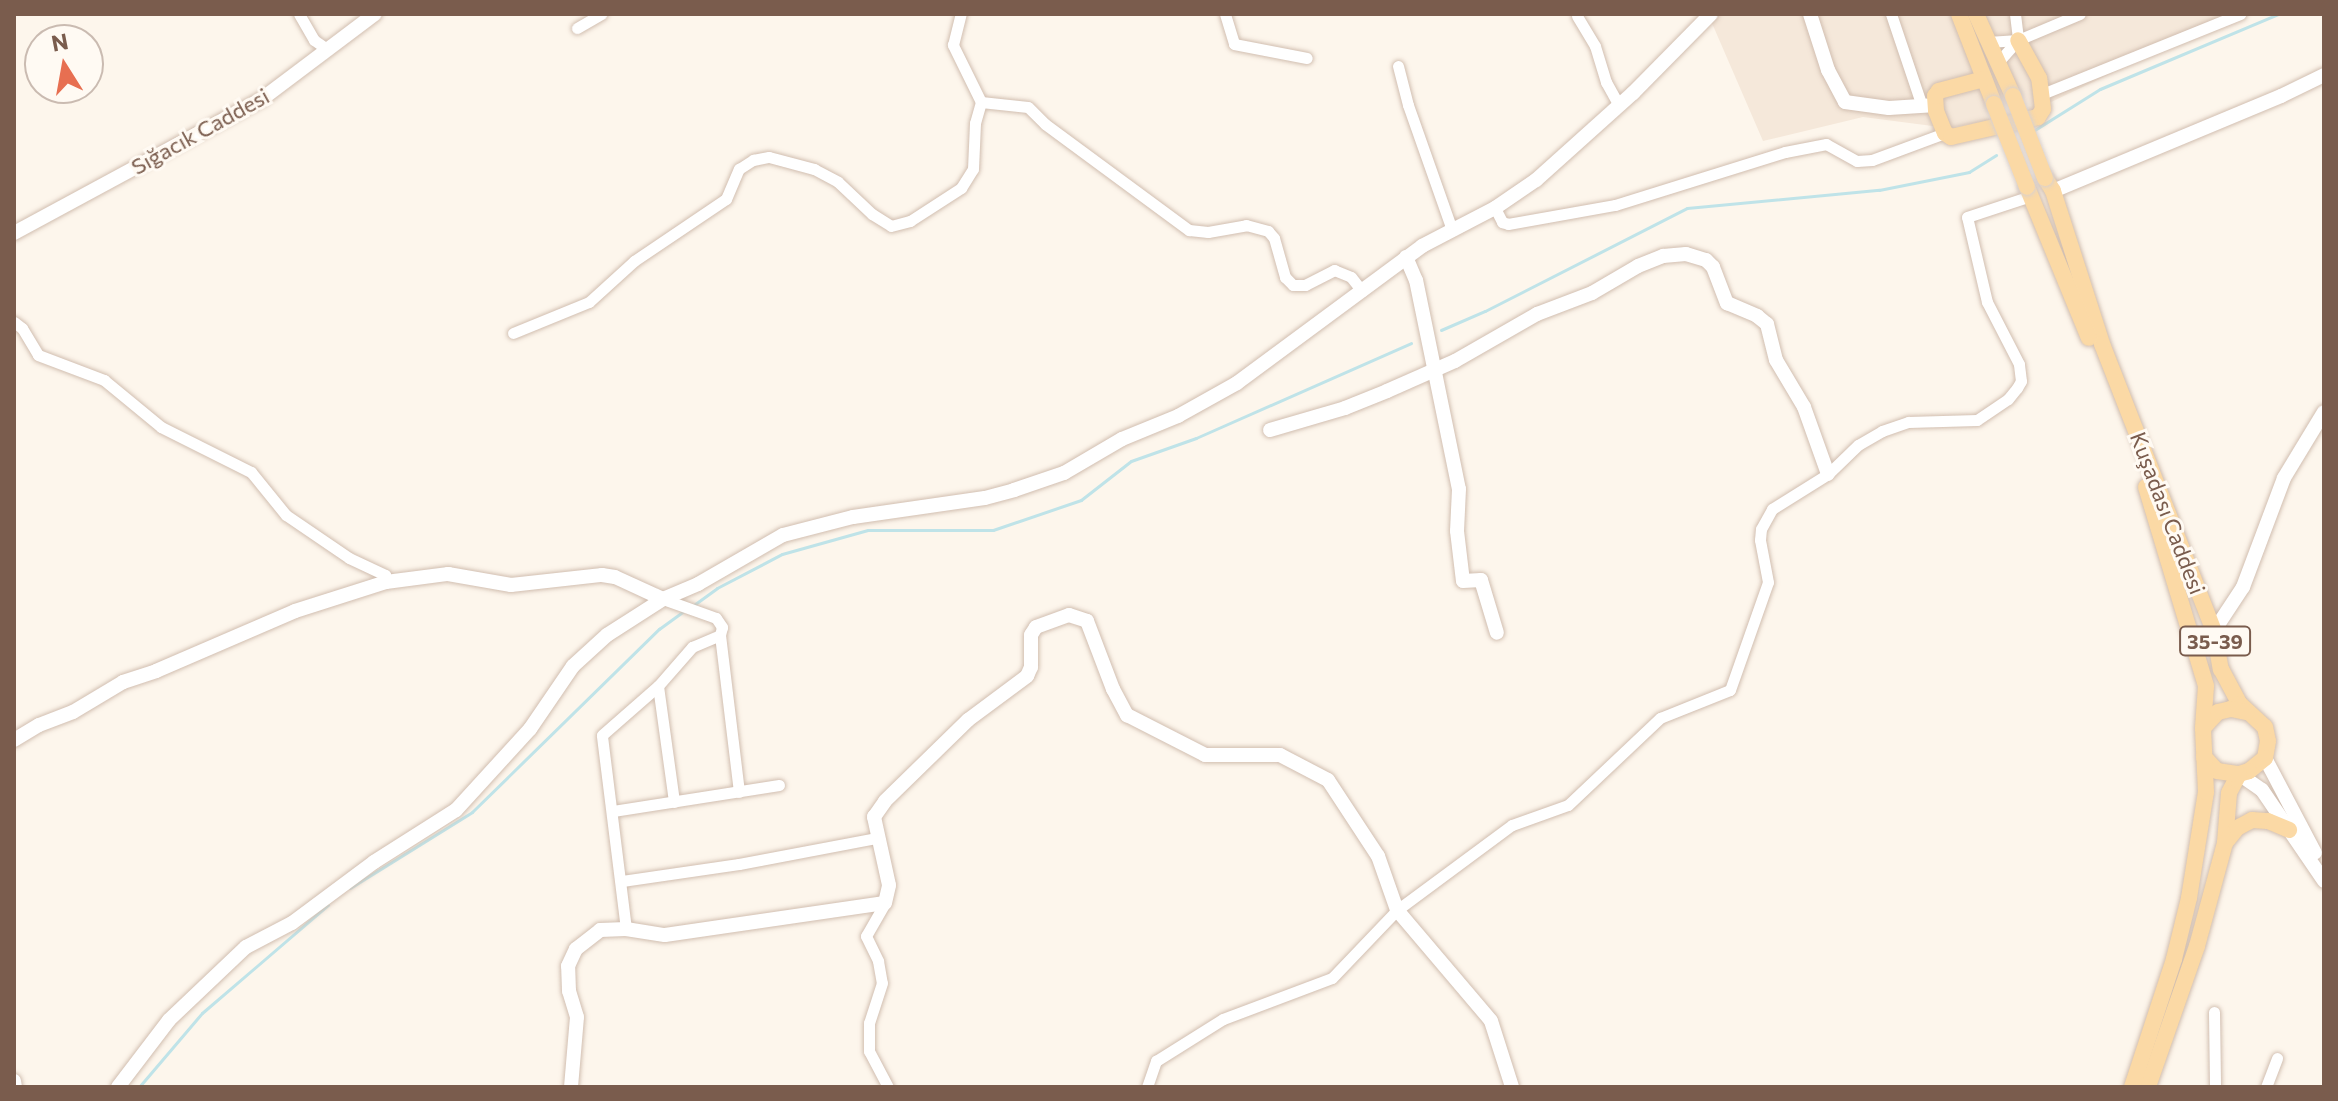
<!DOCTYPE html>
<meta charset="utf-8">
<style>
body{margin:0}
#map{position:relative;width:2338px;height:1101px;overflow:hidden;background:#fdf6ec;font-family:Commissioner,sans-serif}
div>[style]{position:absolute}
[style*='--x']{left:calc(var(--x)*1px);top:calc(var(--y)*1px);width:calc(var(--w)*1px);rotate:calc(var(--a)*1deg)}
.residential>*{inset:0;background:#f5e8da}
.stream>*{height:3px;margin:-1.5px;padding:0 1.5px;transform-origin:1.5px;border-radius:1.5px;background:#bfe3e8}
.roads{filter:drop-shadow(0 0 2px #d1beb0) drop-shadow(0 0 2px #d1beb0)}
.minor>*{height:11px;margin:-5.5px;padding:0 5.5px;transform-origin:5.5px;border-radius:5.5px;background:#fff}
.tertiary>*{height:14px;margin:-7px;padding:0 7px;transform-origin:7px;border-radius:7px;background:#fff}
.secondary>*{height:14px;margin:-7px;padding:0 7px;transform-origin:7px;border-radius:7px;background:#fff}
.primary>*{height:16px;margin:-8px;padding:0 8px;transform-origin:8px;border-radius:8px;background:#fbd9a5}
.bridges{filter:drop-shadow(0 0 2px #dad1cd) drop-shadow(0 0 2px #dad1cd)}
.primary-bridge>*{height:16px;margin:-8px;padding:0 8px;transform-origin:8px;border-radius:8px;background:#fbd9a5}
span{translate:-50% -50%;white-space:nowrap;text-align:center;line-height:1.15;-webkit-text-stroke:6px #fffaf3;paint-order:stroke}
.shield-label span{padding:2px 6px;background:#fffaf3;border:2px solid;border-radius:6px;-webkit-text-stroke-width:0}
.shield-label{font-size:20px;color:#7a5c4d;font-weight:700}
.street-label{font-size:22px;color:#7a5c4d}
.frame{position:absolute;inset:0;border:16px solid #7a5c4d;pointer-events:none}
.north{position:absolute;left:24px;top:24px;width:80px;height:80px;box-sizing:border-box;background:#fffaf3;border:2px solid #cabbb1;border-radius:50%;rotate:349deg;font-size:22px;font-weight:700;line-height:32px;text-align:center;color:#7a5c4d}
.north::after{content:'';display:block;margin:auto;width:28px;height:36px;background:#e76f51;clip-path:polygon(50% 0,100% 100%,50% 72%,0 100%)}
</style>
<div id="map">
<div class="residential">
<div style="clip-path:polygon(1708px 14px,2229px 14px,2184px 39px,2028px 113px,1948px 128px,1863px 117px,1763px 141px)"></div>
</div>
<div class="stream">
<div style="--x:2033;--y:131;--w:79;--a:-32.1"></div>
<div style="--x:2100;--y:89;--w:193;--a:-22.8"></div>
<div style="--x:1441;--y:330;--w:48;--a:-23.4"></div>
<div style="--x:1485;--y:311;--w:227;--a:-27"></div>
<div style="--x:1687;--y:208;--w:193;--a:-5.4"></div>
<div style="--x:1879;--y:190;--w:92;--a:-11.3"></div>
<div style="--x:1969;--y:172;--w:32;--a:-32"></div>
<div style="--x:691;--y:607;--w:32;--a:-36"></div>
<div style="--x:717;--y:588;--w:73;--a:-27.6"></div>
<div style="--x:782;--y:554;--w:89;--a:-15.6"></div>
<div style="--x:868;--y:530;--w:125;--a:0"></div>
<div style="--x:993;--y:530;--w:93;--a:-18.8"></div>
<div style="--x:1081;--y:500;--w:63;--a:-38"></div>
<div style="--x:1131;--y:461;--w:69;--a:-19.5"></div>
<div style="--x:1196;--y:438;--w:235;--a:-23.8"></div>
<div style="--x:350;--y:888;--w:144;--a:-31.9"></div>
<div style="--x:472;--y:812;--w:262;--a:-44.4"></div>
<div style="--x:659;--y:629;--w:31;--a:-36"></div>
<div style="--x:139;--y:1087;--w:97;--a:-49.6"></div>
<div style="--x:202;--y:1013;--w:166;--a:-40.6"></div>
</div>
<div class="roads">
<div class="minor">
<div style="--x:299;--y:14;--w:30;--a:60"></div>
<div style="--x:314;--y:40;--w:16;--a:35"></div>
<div style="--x:1225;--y:14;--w:31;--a:73"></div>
<div style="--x:1234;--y:44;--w:74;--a:10.9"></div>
<div style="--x:1891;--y:14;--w:97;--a:71.4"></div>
<div style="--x:2015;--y:14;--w:26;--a:83"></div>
<div style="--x:1577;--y:16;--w:35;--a:59"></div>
<div style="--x:1595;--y:46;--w:38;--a:73"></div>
<div style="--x:1606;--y:82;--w:26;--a:61"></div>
<div style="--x:577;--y:28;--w:28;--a:-30"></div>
<div style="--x:1988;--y:42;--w:30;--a:-4"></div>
<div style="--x:2018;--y:40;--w:67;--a:-22.8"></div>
<div style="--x:1999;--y:61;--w:28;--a:-48"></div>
<div style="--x:1398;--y:66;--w:40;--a:75.6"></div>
<div style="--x:1408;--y:105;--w:133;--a:70.6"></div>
<div style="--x:2042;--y:94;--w:214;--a:-22"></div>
<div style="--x:981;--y:102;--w:47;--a:6.1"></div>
<div style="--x:1028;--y:107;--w:24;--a:45"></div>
<div style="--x:1045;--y:124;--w:179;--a:36.4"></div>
<div style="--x:1189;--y:230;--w:19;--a:6"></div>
<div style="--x:1208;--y:232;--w:39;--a:-10"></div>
<div style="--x:1246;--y:225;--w:23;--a:15"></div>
<div style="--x:1268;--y:231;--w:9;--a:49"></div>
<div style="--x:1274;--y:238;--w:41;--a:74.2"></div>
<div style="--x:1285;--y:277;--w:11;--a:45"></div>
<div style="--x:1293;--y:285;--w:12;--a:0"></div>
<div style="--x:1305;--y:285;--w:33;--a:-27"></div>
<div style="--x:1334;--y:270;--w:18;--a:22"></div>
<div style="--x:1351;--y:277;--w:18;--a:52"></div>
<div style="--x:1495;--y:208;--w:16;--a:63"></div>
<div style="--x:1502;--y:222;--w:6;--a:18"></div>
<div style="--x:1508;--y:224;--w:109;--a:-10.1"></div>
<div style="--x:1615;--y:205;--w:178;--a:-17.3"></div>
<div style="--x:1785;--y:152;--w:42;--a:-11"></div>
<div style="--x:1826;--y:144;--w:35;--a:29"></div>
<div style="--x:1857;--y:161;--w:15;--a:-4"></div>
<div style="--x:1872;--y:160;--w:78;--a:-20.3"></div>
<div style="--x:14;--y:322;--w:10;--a:37"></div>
<div style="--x:22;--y:328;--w:31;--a:59"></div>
<div style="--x:38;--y:355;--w:71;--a:20.7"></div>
<div style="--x:104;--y:380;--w:74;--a:39.5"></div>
<div style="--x:161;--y:427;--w:101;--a:26.6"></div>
<div style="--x:251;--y:472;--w:55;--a:50.9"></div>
<div style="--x:286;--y:515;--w:76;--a:34.3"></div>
<div style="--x:349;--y:558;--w:40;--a:25"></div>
<div style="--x:385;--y:575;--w:7;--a:82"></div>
<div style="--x:513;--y:333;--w:82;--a:-22.2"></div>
<div style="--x:589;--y:302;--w:61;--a:-42.3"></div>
<div style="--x:634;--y:261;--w:111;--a:-34"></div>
<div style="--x:726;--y:199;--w:33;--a:-67"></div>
<div style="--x:739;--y:169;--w:17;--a:-33"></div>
<div style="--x:753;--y:160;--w:16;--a:-11"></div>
<div style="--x:769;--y:157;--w:47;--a:14.9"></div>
<div style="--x:814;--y:169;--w:27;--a:28"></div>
<div style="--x:838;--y:182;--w:47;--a:43.3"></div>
<div style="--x:872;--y:214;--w:22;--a:32"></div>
<div style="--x:891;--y:226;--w:20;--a:-15"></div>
<div style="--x:910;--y:221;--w:61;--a:-32.9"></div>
<div style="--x:961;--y:188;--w:22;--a:-58"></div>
<div style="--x:973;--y:169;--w:46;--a:-87.5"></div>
<div style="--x:975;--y:123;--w:22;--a:-74"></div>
<div style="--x:981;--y:102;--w:64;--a:-116.2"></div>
<div style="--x:953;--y:45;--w:32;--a:-76"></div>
<div style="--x:663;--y:599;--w:56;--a:19.7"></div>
<div style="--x:716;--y:618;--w:11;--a:56"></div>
<div style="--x:722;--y:627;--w:8;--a:104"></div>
<div style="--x:720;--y:635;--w:158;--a:83.1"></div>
<div style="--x:658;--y:686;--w:117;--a:82.1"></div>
<div style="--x:613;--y:811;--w:168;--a:-8.9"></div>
<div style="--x:622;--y:881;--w:118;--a:-8.3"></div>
<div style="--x:739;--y:864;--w:139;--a:-10.7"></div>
<div style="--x:885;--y:903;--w:38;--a:120"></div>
<div style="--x:866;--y:936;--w:28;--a:64"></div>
<div style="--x:878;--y:961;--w:22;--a:80"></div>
<div style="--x:882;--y:983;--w:42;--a:108"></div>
<div style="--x:869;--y:1023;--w:28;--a:90"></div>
<div style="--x:869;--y:1051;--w:41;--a:62.2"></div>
<div style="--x:626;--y:929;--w:195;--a:-97.1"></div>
<div style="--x:602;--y:735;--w:74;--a:-41.2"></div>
<div style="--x:658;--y:686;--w:52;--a:-48.9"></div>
<div style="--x:692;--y:647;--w:30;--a:-23"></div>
<div style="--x:2214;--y:1012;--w:75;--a:89.2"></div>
<div style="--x:1147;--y:1087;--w:28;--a:-71"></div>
<div style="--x:1156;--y:1061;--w:79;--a:-32.1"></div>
<div style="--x:1223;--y:1019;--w:116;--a:-20.6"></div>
<div style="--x:1332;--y:978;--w:94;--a:-46.3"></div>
<div style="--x:1397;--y:910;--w:143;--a:-36.5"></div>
<div style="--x:1512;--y:825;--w:59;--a:-19.7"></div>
<div style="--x:1568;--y:805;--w:127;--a:-43.4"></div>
<div style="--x:1660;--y:718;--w:75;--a:-21.8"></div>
<div style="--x:1730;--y:690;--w:114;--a:-70.6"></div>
<div style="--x:1768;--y:582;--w:43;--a:-100.8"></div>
<div style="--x:1760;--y:540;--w:11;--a:-85"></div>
<div style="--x:1761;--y:529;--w:23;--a:-61"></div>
<div style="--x:1772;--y:509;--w:66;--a:-32"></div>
<div style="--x:1828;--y:474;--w:42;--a:-44"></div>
<div style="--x:1858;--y:445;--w:28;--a:-30"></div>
<div style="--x:1882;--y:431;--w:28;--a:-19"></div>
<div style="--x:1908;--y:422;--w:69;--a:-1.7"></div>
<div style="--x:1977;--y:420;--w:37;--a:-34"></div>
<div style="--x:2008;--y:399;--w:14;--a:-51"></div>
<div style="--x:2017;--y:388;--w:8;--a:-60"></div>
<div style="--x:2021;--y:381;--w:17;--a:-97"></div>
<div style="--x:2019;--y:364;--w:70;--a:-117.3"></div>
<div style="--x:1987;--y:302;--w:87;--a:-103.2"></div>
<div style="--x:1967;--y:217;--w:67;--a:-18.2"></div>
<div style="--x:2266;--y:1087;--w:31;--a:-69"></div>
</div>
<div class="tertiary">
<div style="--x:1810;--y:14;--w:59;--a:72.2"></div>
<div style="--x:1828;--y:70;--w:36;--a:62"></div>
<div style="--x:1845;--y:102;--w:44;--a:7.8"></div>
<div style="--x:1889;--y:108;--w:47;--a:-3.7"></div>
<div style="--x:1406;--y:257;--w:25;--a:67"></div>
<div style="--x:1416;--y:280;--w:213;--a:78.4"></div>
<div style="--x:1459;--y:489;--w:42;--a:92.7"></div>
<div style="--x:1457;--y:531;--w:50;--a:83.2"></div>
<div style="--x:1463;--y:581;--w:18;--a:-3"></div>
<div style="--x:1481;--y:580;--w:55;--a:73.2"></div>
<div style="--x:1270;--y:430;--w:78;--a:-16.3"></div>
<div style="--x:1345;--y:408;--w:45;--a:-22"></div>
<div style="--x:1387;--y:391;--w:74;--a:-23.8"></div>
<div style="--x:1455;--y:361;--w:95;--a:-29.8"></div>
<div style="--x:1537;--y:314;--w:59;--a:-20.9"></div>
<div style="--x:1592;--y:293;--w:53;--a:-30.4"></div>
<div style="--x:1638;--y:266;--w:27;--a:-22"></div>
<div style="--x:1663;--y:256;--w:23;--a:-5"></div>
<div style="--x:1686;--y:254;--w:21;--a:17"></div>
<div style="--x:1706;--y:260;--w:10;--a:45"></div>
<div style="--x:1713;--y:267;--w:39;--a:69"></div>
<div style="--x:1727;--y:303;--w:33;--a:23"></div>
<div style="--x:1757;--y:316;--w:13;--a:39"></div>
<div style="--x:1767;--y:324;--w:37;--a:76"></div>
<div style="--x:1776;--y:360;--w:55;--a:59.2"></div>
<div style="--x:1804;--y:407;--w:71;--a:70.3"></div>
<div style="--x:2214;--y:631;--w:53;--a:-56.6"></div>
<div style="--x:2243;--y:587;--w:116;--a:-69.4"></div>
<div style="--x:2284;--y:478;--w:77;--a:-58.8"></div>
<div style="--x:14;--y:740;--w:29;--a:-31"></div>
<div style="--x:39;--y:725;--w:36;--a:-21"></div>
<div style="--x:73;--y:712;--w:58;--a:-31"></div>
<div style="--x:123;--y:682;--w:35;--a:-18"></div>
<div style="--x:156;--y:671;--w:151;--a:-23.3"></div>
<div style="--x:295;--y:611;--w:96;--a:-17.7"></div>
<div style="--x:386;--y:582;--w:63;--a:-7.4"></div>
<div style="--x:448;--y:574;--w:64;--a:9.9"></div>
<div style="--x:511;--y:585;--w:92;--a:-6.3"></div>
<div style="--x:602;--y:575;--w:13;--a:9"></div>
<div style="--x:615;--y:577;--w:53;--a:24.6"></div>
<div style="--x:14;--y:1081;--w:6;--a:81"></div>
<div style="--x:118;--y:1087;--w:84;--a:-52.7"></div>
<div style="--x:169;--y:1020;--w:106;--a:-43.5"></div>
<div style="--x:246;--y:947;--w:52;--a:-27.6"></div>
<div style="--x:292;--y:923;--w:102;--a:-36.6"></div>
<div style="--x:374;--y:862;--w:97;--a:-32.4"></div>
<div style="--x:456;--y:810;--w:110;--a:-47.6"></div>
<div style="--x:530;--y:729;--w:76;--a:-55.7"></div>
<div style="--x:573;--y:666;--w:46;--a:-42.4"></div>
<div style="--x:607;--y:635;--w:67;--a:-32.7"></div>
<div style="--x:663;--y:599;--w:38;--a:-23"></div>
<div style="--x:698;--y:584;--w:98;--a:-30"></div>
<div style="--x:783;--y:535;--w:72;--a:-14.4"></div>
<div style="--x:853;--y:517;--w:133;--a:-8.2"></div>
<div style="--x:985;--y:498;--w:30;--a:-15"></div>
<div style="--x:1014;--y:490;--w:53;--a:-18.8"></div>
<div style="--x:1064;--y:473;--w:67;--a:-30.4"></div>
<div style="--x:1122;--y:439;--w:61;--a:-22.3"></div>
<div style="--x:1178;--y:416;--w:68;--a:-29.2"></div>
<div style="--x:1237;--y:383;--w:230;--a:-36.5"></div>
<div style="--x:1422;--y:246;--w:82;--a:-27.5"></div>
<div style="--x:1495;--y:208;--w:50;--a:-34.3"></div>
<div style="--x:1536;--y:180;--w:130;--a:-41.9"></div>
<div style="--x:1633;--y:93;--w:111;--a:-45.4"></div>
<div style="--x:571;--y:1087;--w:70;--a:-85.1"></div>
<div style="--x:577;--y:1017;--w:27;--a:-107"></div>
<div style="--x:569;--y:991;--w:25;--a:-92"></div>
<div style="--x:568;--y:966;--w:19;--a:-65"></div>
<div style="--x:576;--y:949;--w:31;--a:-38"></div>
<div style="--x:600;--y:930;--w:26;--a:-2"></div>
<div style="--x:626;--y:929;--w:39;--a:9"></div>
<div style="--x:665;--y:935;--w:222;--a:-8.3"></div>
<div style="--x:885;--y:903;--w:18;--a:-77"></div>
<div style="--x:889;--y:885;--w:70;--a:-102.4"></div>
<div style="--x:874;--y:817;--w:19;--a:-55"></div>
<div style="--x:885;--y:801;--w:116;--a:-44.3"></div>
<div style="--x:968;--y:720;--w:74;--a:-36.7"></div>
<div style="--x:1027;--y:676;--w:10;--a:-66"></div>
<div style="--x:1031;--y:667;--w:32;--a:-90"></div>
<div style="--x:1031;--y:635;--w:9;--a:-58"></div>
<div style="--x:1036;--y:627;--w:35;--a:-20"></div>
<div style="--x:1069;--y:615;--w:19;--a:18"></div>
<div style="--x:1087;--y:621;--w:73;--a:69.1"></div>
<div style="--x:1113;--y:689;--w:30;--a:62"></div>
<div style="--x:1127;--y:715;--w:88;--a:27.1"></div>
<div style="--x:1205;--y:755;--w:75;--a:0"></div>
<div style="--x:1280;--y:755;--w:54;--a:27.5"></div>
<div style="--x:1328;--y:780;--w:91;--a:56.7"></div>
<div style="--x:1378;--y:856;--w:57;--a:70.6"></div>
<div style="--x:1397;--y:910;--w:145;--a:49.7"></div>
<div style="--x:1491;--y:1021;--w:69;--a:72.3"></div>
</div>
<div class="secondary">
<div style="--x:2053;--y:191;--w:247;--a:-22.6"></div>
<div style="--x:2281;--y:96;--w:48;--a:-26"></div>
<div style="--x:14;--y:233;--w:282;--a:-28.4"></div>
<div style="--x:262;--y:99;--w:141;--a:-37"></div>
<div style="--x:2265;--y:758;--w:107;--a:62.2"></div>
<div style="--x:2239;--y:774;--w:28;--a:35"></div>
<div style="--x:2262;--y:790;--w:110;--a:55.7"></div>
</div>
<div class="primary">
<div style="--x:1959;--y:14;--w:97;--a:68.7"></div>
<div style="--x:1976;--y:14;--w:90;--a:65.7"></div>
<div style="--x:1984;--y:79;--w:47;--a:165.1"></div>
<div style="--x:1939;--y:91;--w:6;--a:129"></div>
<div style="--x:1935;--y:96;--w:15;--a:86"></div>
<div style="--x:1936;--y:111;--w:24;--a:68"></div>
<div style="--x:1945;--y:133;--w:7;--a:34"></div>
<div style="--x:1951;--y:137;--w:89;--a:-12.9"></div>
<div style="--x:2038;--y:117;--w:9;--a:-58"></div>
<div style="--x:2043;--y:109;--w:31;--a:-97"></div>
<div style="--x:2039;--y:78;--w:43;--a:-118.9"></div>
<div style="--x:2045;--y:178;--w:15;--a:58"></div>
<div style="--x:2053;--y:191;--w:161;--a:72.2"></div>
<div style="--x:2102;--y:344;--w:308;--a:68.7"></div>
<div style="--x:2214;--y:631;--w:39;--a:80"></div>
<div style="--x:2221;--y:669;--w:40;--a:62"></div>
<div style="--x:2240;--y:704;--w:34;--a:43"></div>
<div style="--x:2265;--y:727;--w:14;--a:78"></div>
<div style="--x:2268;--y:741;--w:17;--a:100"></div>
<div style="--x:2265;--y:758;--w:21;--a:141"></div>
<div style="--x:2249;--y:771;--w:10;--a:163"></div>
<div style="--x:2239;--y:774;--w:21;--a:118"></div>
<div style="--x:2229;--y:793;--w:50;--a:94.6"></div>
<div style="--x:2225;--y:843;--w:107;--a:105.2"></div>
<div style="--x:2197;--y:946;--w:149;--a:109.2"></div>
<div style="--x:2027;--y:187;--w:163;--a:67.7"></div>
<div style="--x:2146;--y:487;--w:208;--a:73.2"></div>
<div style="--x:2206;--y:686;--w:42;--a:94.1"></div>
<div style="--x:2204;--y:757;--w:19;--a:47"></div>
<div style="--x:2217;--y:771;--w:22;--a:8"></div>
<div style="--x:2225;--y:843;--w:19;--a:-51"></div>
<div style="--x:2237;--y:828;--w:17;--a:-28"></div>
<div style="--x:2252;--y:820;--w:16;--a:4"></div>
<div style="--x:2268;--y:821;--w:23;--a:23"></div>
<div style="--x:2132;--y:1087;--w:135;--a:-71.8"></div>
<div style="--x:2174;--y:959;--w:63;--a:-76.2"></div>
<div style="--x:2189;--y:898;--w:107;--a:-80.9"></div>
<div style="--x:2206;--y:792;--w:64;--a:-92.7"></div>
<div style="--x:2203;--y:728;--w:22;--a:-47"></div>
<div style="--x:2218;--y:712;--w:13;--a:-13"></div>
<div style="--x:2231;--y:709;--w:16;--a:11"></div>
</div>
</div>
<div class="bridges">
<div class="primary-bridge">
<div style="--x:2013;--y:96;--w:88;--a:68.7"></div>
<div style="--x:1994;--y:104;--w:89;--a:68.3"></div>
</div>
</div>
<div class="shield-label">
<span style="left:2215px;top:641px">35-39</span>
</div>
<div class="street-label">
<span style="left:200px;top:131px;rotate:-29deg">Sığacık Caddesi</span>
<span style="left:2168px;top:513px;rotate:69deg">Kuşadası Caddesi</span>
</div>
<div class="frame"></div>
<div class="north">N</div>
</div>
